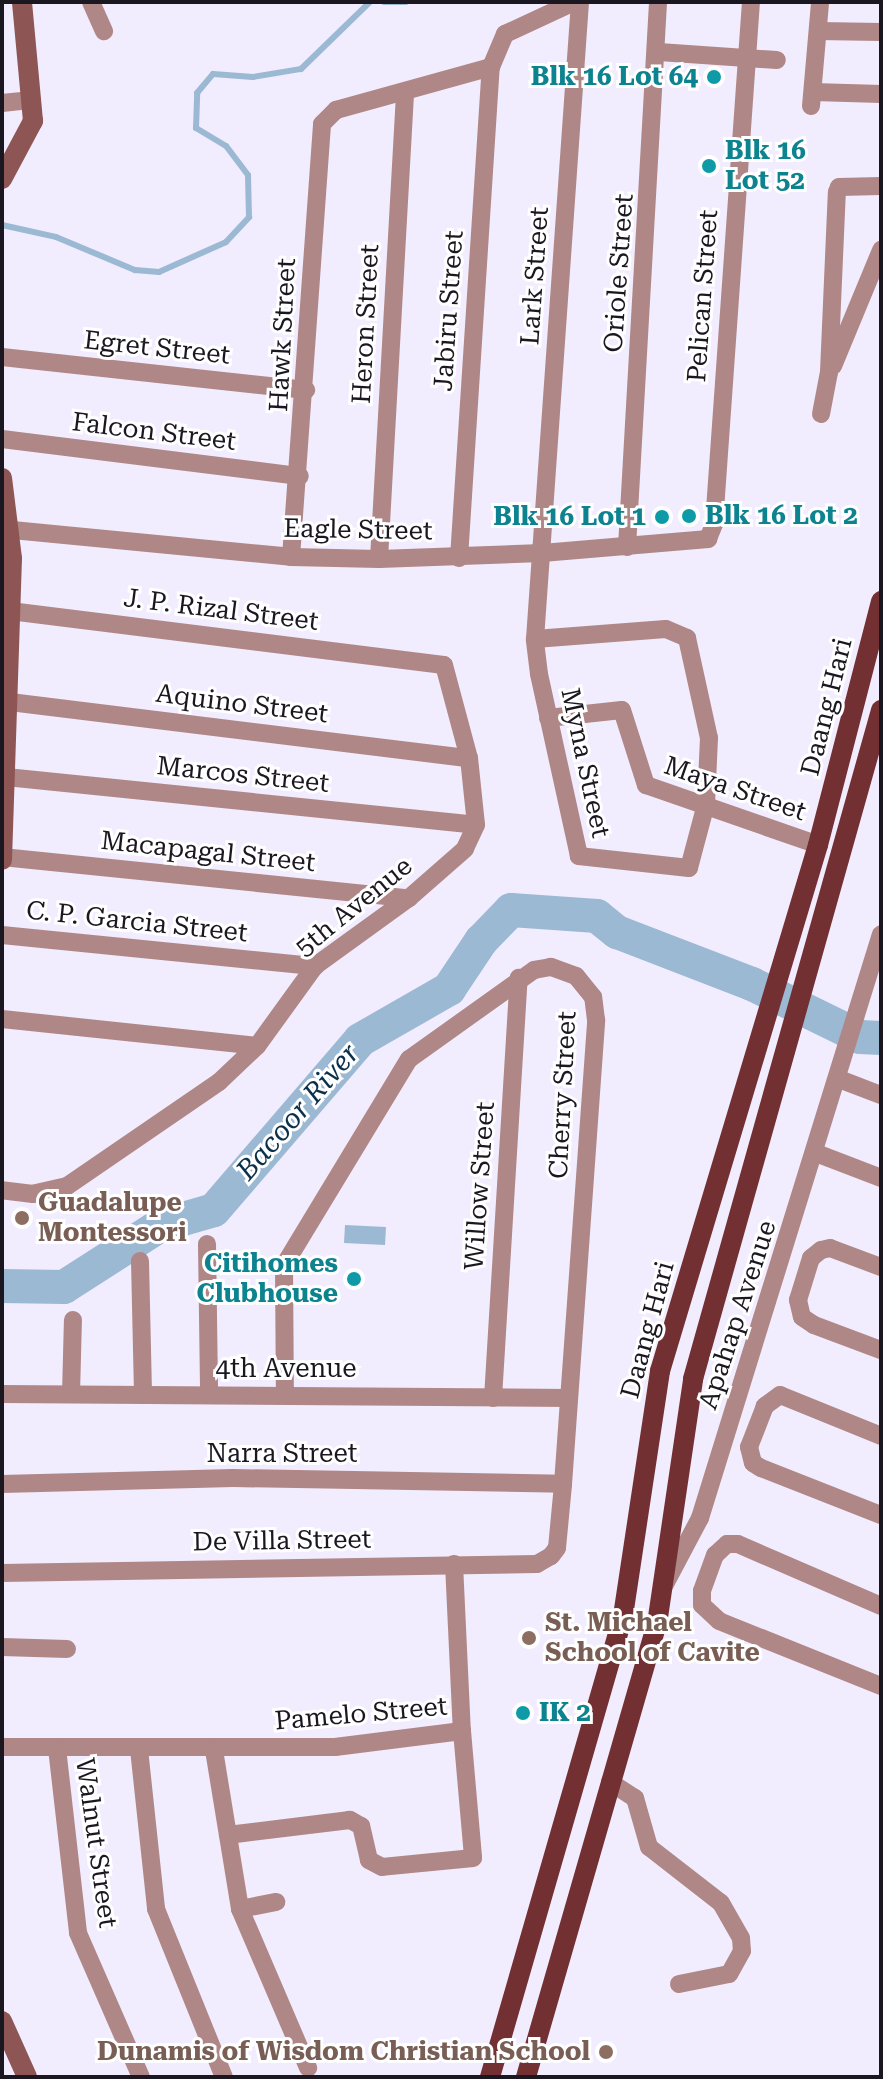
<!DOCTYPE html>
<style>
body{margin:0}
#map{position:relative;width:883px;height:2079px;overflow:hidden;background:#f1ecfe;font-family:"Roboto Serif",serif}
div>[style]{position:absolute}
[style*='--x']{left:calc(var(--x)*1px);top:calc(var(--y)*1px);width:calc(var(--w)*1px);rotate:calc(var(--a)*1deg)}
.water>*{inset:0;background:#9bb9d3}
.stream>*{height:6px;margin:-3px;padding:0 3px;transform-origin:3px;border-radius:3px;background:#9bb9d3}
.river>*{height:34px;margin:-17px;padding:0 17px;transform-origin:17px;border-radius:17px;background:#9bb9d3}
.street>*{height:18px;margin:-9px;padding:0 9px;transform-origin:9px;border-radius:9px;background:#af8786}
.secondary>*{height:20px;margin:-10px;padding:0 10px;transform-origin:10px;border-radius:10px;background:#8d5554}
.primary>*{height:20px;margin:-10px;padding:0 10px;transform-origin:10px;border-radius:10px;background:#733032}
.dots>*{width:22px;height:22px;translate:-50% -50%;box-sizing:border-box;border:4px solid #fff;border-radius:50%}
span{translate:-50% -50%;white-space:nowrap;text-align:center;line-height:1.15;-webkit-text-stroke:6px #fff;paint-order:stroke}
.culture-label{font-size:26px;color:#0d838f;font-weight:700}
.right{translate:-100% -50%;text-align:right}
.left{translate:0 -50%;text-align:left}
.street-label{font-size:26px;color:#1a1721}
.education-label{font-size:26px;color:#785e54;font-weight:700}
.water-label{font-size:28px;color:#0a304b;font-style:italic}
.frame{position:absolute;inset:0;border:4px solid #1a1721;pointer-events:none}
</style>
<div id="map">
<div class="water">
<div style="clip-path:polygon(345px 1225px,386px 1227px,385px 1245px,344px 1243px)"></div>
</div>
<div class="stream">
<div style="--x:384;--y:2;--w:22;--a:0"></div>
<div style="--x:2;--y:225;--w:55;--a:12.5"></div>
<div style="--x:56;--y:237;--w:86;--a:22.7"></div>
<div style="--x:135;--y:270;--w:24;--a:5"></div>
<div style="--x:159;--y:272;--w:73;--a:-24.1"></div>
<div style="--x:226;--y:242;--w:34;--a:-47"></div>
<div style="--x:249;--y:217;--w:42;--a:-91.4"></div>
<div style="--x:248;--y:175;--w:36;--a:-127"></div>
<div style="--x:226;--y:146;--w:35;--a:-149"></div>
<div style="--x:196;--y:128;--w:35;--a:-88"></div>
<div style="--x:197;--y:93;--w:25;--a:-50"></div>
<div style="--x:213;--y:74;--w:40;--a:4.3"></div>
<div style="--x:253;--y:77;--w:49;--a:-9.5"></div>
<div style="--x:301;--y:69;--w:96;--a:-44.2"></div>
</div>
<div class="river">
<div style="--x:2;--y:1286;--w:62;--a:0.9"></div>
<div style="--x:64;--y:1287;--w:113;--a:-32.7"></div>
<div style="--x:159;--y:1226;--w:57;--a:-16.2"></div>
<div style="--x:214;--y:1210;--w:224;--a:-49.3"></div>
<div style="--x:360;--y:1040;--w:103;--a:-29.8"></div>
<div style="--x:449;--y:989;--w:58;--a:-56.3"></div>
<div style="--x:481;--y:941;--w:43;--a:-45.9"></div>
<div style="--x:511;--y:910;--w:86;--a:4"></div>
<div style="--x:597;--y:916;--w:26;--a:39"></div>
<div style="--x:617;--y:932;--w:145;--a:21.1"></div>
<div style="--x:752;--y:984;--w:120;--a:26.1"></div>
<div style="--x:860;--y:1037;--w:21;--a:3"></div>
</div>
<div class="street">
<div style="--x:91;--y:2;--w:32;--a:66"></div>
<div style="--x:818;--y:31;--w:63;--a:0.9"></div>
<div style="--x:659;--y:52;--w:118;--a:3.9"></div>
<div style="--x:813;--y:92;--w:68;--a:1.7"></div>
<div style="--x:2;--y:103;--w:30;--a:-6"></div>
<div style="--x:811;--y:106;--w:102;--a:-85"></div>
<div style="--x:2;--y:357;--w:306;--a:6.2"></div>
<div style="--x:833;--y:366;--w:126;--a:-67.5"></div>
<div style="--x:821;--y:414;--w:43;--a:-79.2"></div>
<div style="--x:829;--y:372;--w:180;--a:-87.5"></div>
<div style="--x:837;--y:192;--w:5;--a:-68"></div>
<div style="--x:839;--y:187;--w:42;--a:-1.4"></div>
<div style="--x:2;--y:439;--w:300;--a:7.1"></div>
<div style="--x:2;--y:529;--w:290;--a:5.5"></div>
<div style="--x:291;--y:557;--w:88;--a:1.3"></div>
<div style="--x:379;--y:559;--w:163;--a:-2.1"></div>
<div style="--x:542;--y:553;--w:167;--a:-4.8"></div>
<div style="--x:708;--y:539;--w:16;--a:-68"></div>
<div style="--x:714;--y:524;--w:523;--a:-85.95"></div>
<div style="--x:627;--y:547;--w:546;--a:-86.74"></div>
<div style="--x:291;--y:557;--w:434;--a:-85.9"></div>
<div style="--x:322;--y:124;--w:20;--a:-45"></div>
<div style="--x:336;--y:110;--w:161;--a:-15.5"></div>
<div style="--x:491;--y:67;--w:36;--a:-67"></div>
<div style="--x:505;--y:34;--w:76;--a:-24.9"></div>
<div style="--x:459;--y:558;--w:492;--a:-86.3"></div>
<div style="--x:379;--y:559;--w:468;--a:-86.8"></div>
<div style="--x:2;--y:610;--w:445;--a:7.1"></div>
<div style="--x:444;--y:665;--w:96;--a:75"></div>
<div style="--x:469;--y:758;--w:67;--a:84"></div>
<div style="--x:476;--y:825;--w:26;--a:115"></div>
<div style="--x:465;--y:849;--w:74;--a:138.8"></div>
<div style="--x:409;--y:898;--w:116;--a:144.1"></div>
<div style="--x:315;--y:966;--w:99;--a:125.9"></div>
<div style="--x:257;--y:1046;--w:52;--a:136.5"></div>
<div style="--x:219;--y:1082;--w:184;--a:145.6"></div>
<div style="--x:67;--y:1186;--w:35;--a:167"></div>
<div style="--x:33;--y:1194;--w:31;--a:-173"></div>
<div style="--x:535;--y:639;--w:131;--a:-4.4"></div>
<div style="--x:666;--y:629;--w:23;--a:23"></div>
<div style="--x:687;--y:638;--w:102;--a:77.6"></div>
<div style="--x:709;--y:738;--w:66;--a:92.6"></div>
<div style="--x:706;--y:804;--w:66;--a:104.9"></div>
<div style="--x:689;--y:868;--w:111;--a:-173.8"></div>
<div style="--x:579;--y:856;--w:186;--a:-102.4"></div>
<div style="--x:539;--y:674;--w:35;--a:-97"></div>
<div style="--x:535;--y:639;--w:639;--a:-85.96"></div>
<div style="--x:10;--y:702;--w:462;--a:7"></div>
<div style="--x:548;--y:718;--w:74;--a:-6.2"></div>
<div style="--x:622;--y:710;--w:79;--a:72.3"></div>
<div style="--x:646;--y:785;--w:182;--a:19.2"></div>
<div style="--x:6;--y:777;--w:472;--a:5.8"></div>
<div style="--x:2;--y:857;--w:409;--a:5.8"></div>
<div style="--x:2;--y:935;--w:315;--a:5.7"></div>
<div style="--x:2;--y:1019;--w:256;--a:6"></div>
<div style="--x:839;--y:1079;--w:45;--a:20.9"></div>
<div style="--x:816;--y:1153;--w:70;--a:21"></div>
<div style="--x:207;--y:1244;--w:150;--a:89.2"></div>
<div style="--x:140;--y:1261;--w:134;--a:88.7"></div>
<div style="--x:881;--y:1267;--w:54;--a:-159.6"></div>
<div style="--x:830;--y:1248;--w:9;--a:167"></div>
<div style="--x:821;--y:1250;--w:13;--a:141"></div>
<div style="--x:811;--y:1258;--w:44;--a:107.2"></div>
<div style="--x:798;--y:1300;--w:17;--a:77"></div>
<div style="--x:802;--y:1317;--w:14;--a:34"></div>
<div style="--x:814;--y:1325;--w:72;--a:20.5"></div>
<div style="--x:2;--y:1394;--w:567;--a:0.4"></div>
<div style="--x:71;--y:1394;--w:74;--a:-88.5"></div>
<div style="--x:493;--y:1398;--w:421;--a:-86.5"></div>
<div style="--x:881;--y:1436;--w:109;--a:-157.9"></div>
<div style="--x:780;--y:1395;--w:19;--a:144"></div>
<div style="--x:765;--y:1406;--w:44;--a:111.3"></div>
<div style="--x:749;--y:1447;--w:16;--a:76"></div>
<div style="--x:753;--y:1463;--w:9;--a:32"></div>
<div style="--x:761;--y:1468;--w:129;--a:21.4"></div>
<div style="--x:2;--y:1484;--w:231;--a:-1.5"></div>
<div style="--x:233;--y:1478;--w:330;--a:1"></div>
<div style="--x:454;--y:1564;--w:167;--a:87.3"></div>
<div style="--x:2;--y:1573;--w:535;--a:-0.96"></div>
<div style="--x:537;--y:1564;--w:16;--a:-30"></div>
<div style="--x:551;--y:1556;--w:10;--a:-53"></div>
<div style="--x:557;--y:1548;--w:64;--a:-84.6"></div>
<div style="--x:563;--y:1484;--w:465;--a:-85.9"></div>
<div style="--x:596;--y:1020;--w:23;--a:-97"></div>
<div style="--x:593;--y:997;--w:27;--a:-129"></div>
<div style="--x:576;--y:976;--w:27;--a:-160"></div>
<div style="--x:551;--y:967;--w:17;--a:170"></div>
<div style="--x:534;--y:970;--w:153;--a:144.5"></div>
<div style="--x:409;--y:1059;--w:241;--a:121.2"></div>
<div style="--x:284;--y:1265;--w:128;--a:89.6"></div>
<div style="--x:664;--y:1586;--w:77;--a:-62.1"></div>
<div style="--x:700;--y:1518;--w:611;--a:-72.78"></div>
<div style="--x:881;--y:1606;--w:156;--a:-156.6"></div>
<div style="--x:738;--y:1544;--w:11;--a:180"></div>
<div style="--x:727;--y:1544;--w:16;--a:137"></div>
<div style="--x:715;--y:1555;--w:38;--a:110"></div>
<div style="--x:702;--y:1591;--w:14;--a:90"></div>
<div style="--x:702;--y:1605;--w:23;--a:43"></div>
<div style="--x:719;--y:1621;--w:175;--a:21.9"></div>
<div style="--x:2;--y:1647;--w:65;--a:1.8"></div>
<div style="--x:2;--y:1747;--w:333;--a:0"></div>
<div style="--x:335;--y:1747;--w:128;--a:-7.2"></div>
<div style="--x:462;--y:1731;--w:127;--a:85"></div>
<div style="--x:473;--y:1858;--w:91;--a:174.4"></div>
<div style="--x:382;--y:1867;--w:15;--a:-152"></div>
<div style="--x:369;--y:1860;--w:35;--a:-103"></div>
<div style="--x:361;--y:1826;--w:13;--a:-151"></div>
<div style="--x:350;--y:1820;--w:123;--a:173"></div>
<div style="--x:57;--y:1748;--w:186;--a:83.5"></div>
<div style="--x:78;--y:1933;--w:157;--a:66.4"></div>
<div style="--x:139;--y:1749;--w:161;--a:83.9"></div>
<div style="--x:156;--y:1909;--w:181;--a:68"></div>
<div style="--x:214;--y:1750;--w:161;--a:80.7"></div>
<div style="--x:240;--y:1909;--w:173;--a:66.8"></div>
<div style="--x:610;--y:1782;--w:30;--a:33"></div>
<div style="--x:635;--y:1798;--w:51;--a:74.1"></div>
<div style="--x:649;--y:1847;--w:91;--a:37.9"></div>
<div style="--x:721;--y:1903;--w:40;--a:60.3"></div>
<div style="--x:741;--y:1938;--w:13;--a:86"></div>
<div style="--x:742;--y:1951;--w:26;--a:119"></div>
<div style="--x:729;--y:1974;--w:51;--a:168.7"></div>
<div style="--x:240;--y:1909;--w:37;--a:-11"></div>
</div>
<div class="secondary">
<div style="--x:2;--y:179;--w:66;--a:-61.9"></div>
<div style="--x:33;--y:121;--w:120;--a:-95.3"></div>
<div style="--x:2;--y:478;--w:81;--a:82.9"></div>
<div style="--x:12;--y:558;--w:302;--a:91.9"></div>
<div style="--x:2;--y:2021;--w:61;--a:65.9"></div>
</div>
<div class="primary">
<div style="--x:490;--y:2077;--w:480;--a:-73.9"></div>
<div style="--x:623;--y:1616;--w:248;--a:-81.4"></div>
<div style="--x:660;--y:1371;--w:549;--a:-73.28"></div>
<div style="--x:818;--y:845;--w:252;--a:-75.5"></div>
<div style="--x:526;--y:2077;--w:472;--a:-73.9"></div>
<div style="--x:657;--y:1624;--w:248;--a:-81.6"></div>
<div style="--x:693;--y:1379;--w:695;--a:-74.3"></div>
</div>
<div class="dots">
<div style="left:714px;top:77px;background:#0f9aa8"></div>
<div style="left:709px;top:166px;background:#0f9aa8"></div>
<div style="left:689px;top:516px;background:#0f9aa8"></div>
<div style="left:662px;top:517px;background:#0f9aa8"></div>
<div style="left:22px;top:1218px;background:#8d6e63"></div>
<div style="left:354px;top:1279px;background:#0f9aa8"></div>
<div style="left:529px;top:1638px;background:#8d6e63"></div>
<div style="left:523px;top:1713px;background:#0f9aa8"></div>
<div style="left:606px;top:2052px;background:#8d6e63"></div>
</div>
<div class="culture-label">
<span class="right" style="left:698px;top:77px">Blk 16 Lot 64</span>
<span class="left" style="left:725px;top:166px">Blk 16<br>Lot 52</span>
<span class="left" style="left:705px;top:516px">Blk 16 Lot 2</span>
<span class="right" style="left:646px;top:517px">Blk 16 Lot 1</span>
<span class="right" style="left:338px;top:1279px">Citihomes<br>Clubhouse</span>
<span class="left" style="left:539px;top:1713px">IK 2</span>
</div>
<div class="street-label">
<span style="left:619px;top:273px;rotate:-86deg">Oriole Street</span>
<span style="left:535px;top:276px;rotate:-86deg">Lark Street</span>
<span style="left:703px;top:296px;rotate:-86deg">Pelican Street</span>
<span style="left:449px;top:311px;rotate:-86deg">Jabiru Street</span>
<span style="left:366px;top:324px;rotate:-87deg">Heron Street</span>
<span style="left:283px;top:335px;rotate:-87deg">Hawk Street</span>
<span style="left:157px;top:348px;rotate:6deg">Egret Street</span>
<span style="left:154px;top:432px;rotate:7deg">Falcon Street</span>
<span style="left:358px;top:530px;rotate:1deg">Eagle Street</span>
<span style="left:221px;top:610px;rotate:7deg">J. P. Rizal Street</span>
<span style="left:242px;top:704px;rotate:7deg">Aquino Street</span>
<span style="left:827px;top:707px;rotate:-76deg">Daang Hari</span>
<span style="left:585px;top:763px;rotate:78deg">Myna Street</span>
<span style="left:243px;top:775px;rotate:6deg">Marcos Street</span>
<span style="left:735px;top:789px;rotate:19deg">Maya Street</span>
<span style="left:208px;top:852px;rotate:6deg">Macapagal Street</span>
<span style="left:354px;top:907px;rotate:-39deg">5th Avenue</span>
<span style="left:137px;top:922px;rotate:6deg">C. P. Garcia Street</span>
<span style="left:563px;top:1095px;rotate:-87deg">Cherry Street</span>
<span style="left:480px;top:1186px;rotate:-86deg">Willow Street</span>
<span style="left:738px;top:1315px;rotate:-72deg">Apahap Avenue</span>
<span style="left:648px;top:1330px;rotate:-75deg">Daang Hari</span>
<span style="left:286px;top:1369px">4th Avenue</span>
<span style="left:282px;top:1454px">Narra Street</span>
<span style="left:282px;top:1541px;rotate:-1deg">De Villa Street</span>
<span style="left:361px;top:1714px;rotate:-5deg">Pamelo Street</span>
<span style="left:96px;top:1843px;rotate:82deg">Walnut Street</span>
</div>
<div class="education-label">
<span class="left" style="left:38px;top:1218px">Guadalupe<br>Montessori</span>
<span class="left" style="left:545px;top:1638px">St. Michael<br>School of Cavite</span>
<span class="right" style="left:590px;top:2052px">Dunamis of Wisdom Christian School</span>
</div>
<div class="water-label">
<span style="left:298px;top:1112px;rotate:-49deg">Bacoor River</span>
</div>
<div class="frame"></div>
</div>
